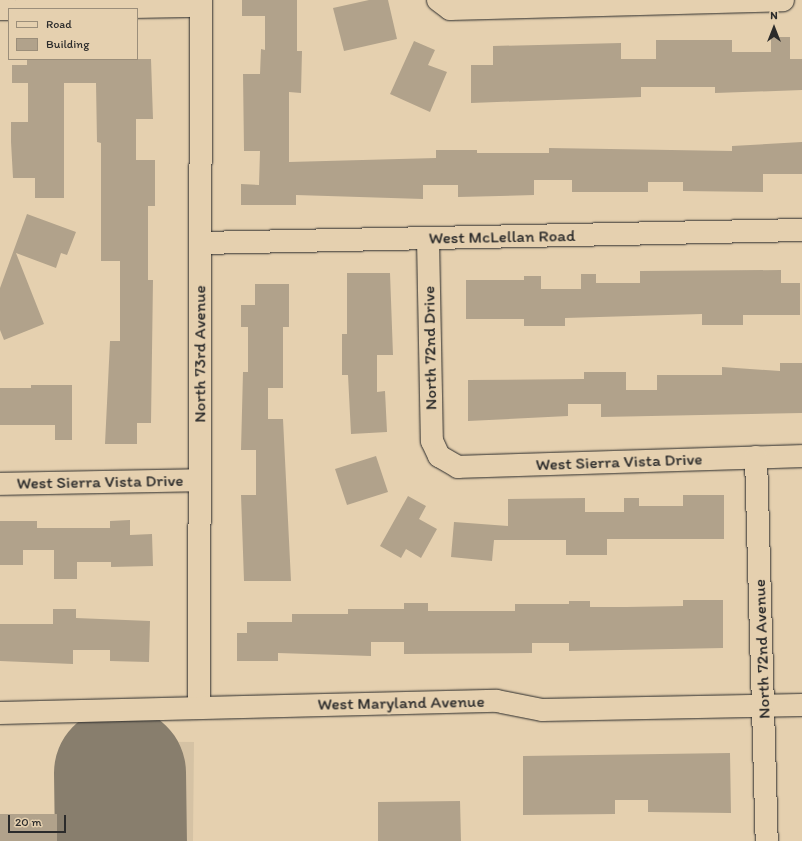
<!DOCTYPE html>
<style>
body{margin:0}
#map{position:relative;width:802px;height:841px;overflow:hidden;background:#e5d0af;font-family:Itim,sans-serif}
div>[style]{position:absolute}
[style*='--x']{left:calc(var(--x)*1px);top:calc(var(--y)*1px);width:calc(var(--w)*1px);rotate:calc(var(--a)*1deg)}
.built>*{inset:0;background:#d5c2a4}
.runway>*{height:132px;margin:-66px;padding:0 66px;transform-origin:66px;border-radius:66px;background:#887e6d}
.building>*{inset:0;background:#b1a28b}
.roads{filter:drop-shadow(0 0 1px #2b2b2b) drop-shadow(0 0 1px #2b2b2b)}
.minor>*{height:22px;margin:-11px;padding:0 11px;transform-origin:11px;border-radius:11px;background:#e5d0af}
.tertiary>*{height:22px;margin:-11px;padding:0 11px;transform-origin:11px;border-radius:11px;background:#e5d0af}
span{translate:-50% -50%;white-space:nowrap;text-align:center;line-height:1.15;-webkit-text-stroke:3.5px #e5d0af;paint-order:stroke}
.street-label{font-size:17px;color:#2b2b2b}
.legend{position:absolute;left:8px;top:8px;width:130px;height:52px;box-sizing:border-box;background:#e5d0af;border:1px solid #9b8e7a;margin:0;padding:5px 7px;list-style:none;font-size:12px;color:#2b2b2b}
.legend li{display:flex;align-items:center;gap:8px;height:20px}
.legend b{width:20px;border:1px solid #9b8e7a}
.north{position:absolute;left:754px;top:8px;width:40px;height:40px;-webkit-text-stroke:3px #e5d0af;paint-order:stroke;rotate:0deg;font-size:11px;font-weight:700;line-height:16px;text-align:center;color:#2b2b2b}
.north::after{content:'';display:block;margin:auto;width:14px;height:18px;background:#2b2b2b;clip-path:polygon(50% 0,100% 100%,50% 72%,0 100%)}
.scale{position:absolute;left:8px;top:815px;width:58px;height:18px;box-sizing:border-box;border:2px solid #2b2b2b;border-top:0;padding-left:5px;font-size:12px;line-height:14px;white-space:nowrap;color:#2b2b2b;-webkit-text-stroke:3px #e5d0af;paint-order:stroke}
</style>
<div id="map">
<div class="built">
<div style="clip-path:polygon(94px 741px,194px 742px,193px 841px,93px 841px)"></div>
</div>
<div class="runway">
<div style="--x:120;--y:773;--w:68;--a:89.2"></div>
</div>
<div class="building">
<div style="clip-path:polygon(242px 0,297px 0,297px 51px,302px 51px,301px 93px,289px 92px,289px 162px,436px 158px,436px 150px,477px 150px,477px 153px,549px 153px,549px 148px,732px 151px,732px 146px,802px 142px,802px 174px,763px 174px,763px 192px,683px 191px,683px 182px,648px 182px,648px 192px,572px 192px,572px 180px,534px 180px,534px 195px,458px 197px,458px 185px,423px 185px,423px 199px,296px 195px,296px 205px,241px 205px,241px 184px,259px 185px,260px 151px,244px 151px,243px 74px,260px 74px,261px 49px,265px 50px,265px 16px,242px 16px)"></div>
<div style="clip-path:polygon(369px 0,388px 0,397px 39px,344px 51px,333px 8px)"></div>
<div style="clip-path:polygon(771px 37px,790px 37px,790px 59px,802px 59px,802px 90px,715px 93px,715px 87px,641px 87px,641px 97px,471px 103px,471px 65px,493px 65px,493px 46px,621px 43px,621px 59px,656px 59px,656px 40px,732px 40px,732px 52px,771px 52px)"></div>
<div style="clip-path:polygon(414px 41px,435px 50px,428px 65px,447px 72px,430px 112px,390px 94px)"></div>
<div style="clip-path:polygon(27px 59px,151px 59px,153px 119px,136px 119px,136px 160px,155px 160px,155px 206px,148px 206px,148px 280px,153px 280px,151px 423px,137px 423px,137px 444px,105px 444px,110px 341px,120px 341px,120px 261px,101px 261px,101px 143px,97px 142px,96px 83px,64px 83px,64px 198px,35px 198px,35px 178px,13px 178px,11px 142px,11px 122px,28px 122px,28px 83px,12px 83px,12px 65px,27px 65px)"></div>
<div style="clip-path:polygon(27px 214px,76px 232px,67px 255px,61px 253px,56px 268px,16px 253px,44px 324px,4px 340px,0 330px,0 288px)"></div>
<div style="clip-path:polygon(781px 270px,781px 283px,800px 283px,800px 315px,743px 315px,743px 325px,702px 325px,702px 314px,565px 318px,565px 326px,524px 326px,524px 319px,466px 319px,466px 280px,524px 280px,524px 276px,541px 276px,541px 289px,581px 289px,581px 274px,596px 274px,596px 283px,640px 283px,640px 271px)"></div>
<div style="clip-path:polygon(347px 273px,390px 273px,393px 355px,377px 355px,377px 392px,385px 391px,387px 432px,351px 434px,348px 375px,342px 375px,342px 334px,347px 334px)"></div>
<div style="clip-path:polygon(255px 284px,289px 284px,289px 327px,283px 327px,283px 388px,268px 388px,268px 419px,283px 419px,291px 581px,244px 581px,241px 495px,256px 495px,256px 450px,241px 450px,243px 372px,248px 372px,248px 327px,241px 327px,241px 305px,255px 305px)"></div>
<div style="clip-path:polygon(780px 363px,802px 363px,802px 413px,601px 417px,601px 404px,568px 404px,568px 416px,468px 421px,468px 380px,584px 379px,584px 372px,626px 372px,626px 390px,657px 390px,657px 375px,722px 375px,722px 367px,780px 371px)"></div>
<div style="clip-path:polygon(31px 385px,72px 385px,72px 440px,55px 440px,55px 425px,0 425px,0 388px,31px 388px)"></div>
<div style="clip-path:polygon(376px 456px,388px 492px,347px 505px,335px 469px)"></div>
<div style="clip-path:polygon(683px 495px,724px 495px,724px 539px,607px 539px,607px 555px,566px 555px,566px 540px,494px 540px,492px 561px,451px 557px,454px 522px,508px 526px,508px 499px,585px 498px,585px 512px,624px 512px,624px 498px,639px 498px,639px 506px,683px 506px)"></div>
<div style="clip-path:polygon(408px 496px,426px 506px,419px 519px,437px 529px,421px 558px,406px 549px,401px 558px,380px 546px)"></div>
<div style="clip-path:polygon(130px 520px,130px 535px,152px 534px,153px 566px,111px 567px,111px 562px,77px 562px,77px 579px,54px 579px,54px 550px,23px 550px,23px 565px,0 565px,0 521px,37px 521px,37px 528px,110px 528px,110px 521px)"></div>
<div style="clip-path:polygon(683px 600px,723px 600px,723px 648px,569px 651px,569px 643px,532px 643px,532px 653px,404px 654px,404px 642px,371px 642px,371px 656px,278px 653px,278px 661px,237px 661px,237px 633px,247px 633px,247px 622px,292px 622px,292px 614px,348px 614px,348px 609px,404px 609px,404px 603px,428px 603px,428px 611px,515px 611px,515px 604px,569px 604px,569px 601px,590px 601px,590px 607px,626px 607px,683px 606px)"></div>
<div style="clip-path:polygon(53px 609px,76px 609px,76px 618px,150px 621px,149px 662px,110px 661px,110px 650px,73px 650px,73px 664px,0 661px,0 624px,53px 624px)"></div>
<div style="clip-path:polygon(730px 753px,731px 813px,648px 812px,648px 800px,615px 800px,615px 814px,523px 815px,523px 756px)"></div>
<div style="clip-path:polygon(460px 801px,461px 841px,378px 841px,378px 802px)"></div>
<div style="clip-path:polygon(0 814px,57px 814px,57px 841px,0 841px)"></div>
</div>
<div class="roads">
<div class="minor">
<div style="--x:438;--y:0;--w:15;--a:37"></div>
<div style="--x:450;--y:9;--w:333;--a:-1.5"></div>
<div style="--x:0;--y:9;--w:9;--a:0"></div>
<div style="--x:22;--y:9;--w:179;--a:-1"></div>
<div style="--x:428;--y:239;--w:202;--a:88.9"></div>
<div style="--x:432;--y:441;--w:17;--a:65"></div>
<div style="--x:439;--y:456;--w:22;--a:30"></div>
<div style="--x:458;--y:467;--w:344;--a:-1.8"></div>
<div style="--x:201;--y:243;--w:601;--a:-1.24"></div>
<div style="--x:756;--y:457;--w:384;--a:88.4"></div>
<div style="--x:0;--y:484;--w:200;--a:-1.1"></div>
</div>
<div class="tertiary">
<div style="--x:199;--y:708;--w:708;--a:-89.84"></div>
<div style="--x:0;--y:713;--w:497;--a:-1.4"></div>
<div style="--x:497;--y:701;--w:46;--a:11.3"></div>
<div style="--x:542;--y:710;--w:260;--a:-1.1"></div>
</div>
</div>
<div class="street-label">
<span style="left:502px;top:237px;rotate:-1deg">West McLellan Road</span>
<span style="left:430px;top:348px;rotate:-91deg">North 72nd Drive</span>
<span style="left:200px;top:354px;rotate:-90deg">North 73rd Avenue</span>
<span style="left:619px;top:462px;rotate:-2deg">West Sierra Vista Drive</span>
<span style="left:100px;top:482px;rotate:-1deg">West Sierra Vista Drive</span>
<span style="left:762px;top:649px;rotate:-92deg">North 72nd Avenue</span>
<span style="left:401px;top:703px;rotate:-1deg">West Maryland Avenue</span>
</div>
<ul class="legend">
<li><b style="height:5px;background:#e5d0af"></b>Road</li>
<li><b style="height:11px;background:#b1a28b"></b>Building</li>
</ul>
<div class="north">N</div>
<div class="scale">20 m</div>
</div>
